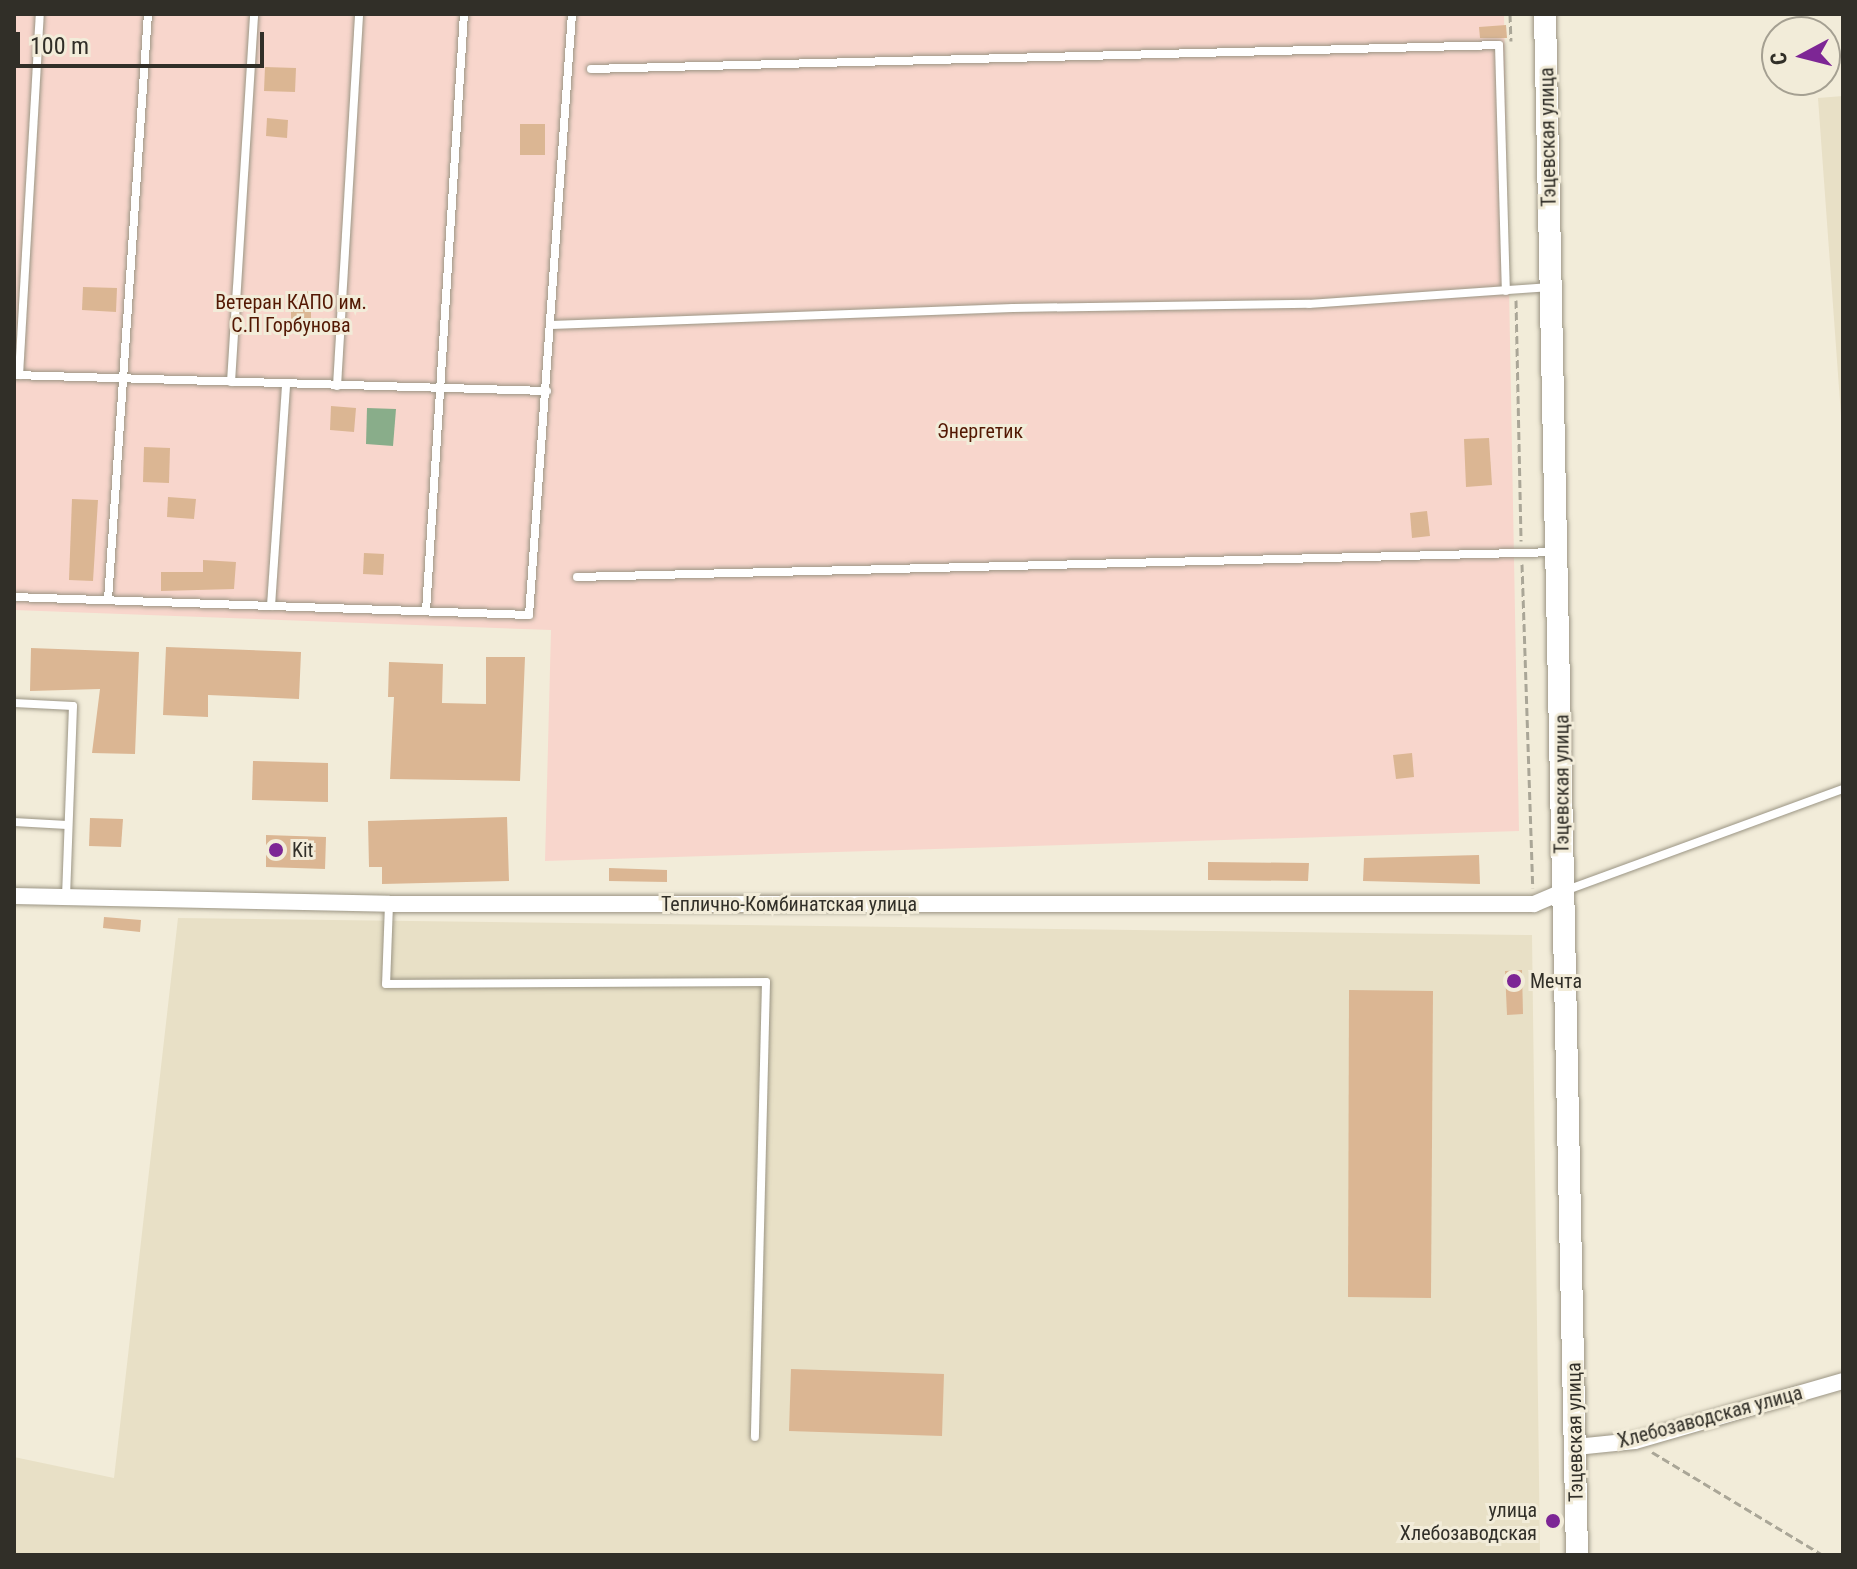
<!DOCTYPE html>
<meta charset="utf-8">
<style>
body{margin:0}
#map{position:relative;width:1857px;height:1569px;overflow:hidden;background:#f2ecd9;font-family:"Roboto Condensed",sans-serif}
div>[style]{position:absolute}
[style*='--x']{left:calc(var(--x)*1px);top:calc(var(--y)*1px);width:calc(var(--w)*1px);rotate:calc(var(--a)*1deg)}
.built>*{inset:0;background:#e8e0c6}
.green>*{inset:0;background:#f8d6cc}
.water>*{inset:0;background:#89ad8a}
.building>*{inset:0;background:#dbb693}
.path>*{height:3px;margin-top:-1.5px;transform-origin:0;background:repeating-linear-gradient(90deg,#aaa697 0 8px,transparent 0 12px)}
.roads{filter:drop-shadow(0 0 2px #9b9584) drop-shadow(0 0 2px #9b9584)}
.lane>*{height:8px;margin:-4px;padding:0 4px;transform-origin:4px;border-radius:4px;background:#fff}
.street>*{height:16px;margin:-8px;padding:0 8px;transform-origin:8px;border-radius:8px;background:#fff}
.secondary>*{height:22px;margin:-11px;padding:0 11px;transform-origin:11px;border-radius:11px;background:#fff}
.dots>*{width:22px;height:22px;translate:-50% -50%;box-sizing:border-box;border:4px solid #f2ecd9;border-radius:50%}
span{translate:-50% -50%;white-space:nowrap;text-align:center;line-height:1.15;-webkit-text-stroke:6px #f2ecd9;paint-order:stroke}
.street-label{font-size:20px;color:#312f28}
.park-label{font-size:20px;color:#531803}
.poi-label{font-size:20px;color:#312f28}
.left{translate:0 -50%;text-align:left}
.right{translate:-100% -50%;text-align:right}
.frame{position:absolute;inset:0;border:16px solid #312f28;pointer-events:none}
.north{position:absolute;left:1761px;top:16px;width:80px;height:80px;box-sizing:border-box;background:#f2ecd9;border:2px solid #a5a092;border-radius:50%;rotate:263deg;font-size:22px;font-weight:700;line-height:32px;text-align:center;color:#312f28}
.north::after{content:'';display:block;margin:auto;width:28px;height:36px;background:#7d2695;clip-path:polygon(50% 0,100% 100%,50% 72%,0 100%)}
.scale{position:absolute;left:16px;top:32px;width:248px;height:36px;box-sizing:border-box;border:4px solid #312f28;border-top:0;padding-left:10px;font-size:24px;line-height:28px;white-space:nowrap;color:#312f28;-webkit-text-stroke:6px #f2ecd9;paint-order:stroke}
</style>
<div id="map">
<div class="built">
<div style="clip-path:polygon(1843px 96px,1843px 443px,1818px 98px)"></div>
<div style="clip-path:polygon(178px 918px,1532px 935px,1540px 1555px,14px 1555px,14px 1457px,114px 1478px)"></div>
</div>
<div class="green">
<div style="clip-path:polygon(14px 14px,1504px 14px,1519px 831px,545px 861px,551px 630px,14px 610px)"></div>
</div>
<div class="water">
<div style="clip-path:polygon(367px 408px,396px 409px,393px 446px,366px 444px)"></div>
</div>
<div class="building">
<div style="clip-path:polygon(1506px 25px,1507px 38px,1480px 38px,1479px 27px)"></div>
<div style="clip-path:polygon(265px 67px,296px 68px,295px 92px,264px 91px)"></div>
<div style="clip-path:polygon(267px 118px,288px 120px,287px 138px,266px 136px)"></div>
<div style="clip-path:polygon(520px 124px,545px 124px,545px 155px,520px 155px)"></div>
<div style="clip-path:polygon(83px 287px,117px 288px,116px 312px,82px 310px)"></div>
<div style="clip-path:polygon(291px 291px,311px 291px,311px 321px,291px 321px)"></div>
<div style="clip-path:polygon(331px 406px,356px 408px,354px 432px,330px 430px)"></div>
<div style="clip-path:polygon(1489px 438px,1492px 485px,1466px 487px,1464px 439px)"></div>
<div style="clip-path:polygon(144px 447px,170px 448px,169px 483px,143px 482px)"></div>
<div style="clip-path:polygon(168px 497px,196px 499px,194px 519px,167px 517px)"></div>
<div style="clip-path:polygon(72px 499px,98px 500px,93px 581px,69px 580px)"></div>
<div style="clip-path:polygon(1427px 511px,1430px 536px,1412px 538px,1410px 513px)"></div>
<div style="clip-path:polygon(364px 553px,384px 554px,383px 575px,363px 574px)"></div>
<div style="clip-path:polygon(203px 560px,236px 562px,234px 589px,161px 591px,161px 572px,203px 572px)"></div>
<div style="clip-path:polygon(166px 647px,301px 652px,299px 699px,208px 695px,208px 717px,163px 715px)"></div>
<div style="clip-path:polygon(31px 648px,139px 652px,135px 754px,92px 753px,100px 689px,30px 691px)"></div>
<div style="clip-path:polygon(486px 657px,525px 657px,520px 781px,390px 779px,394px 697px,388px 697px,389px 662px,443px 664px,442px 703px,486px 704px)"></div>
<div style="clip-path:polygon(1412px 753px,1414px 777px,1396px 779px,1393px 755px)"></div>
<div style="clip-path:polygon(253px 761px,328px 763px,328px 802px,252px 800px)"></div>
<div style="clip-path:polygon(507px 817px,509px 881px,382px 884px,382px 867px,369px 867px,368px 821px)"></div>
<div style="clip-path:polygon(90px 818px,123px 819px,121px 847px,89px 846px)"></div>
<div style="clip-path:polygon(266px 835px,326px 837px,325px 869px,266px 867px)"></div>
<div style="clip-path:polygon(1479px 855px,1480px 884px,1363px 881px,1364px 858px)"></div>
<div style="clip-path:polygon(1208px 862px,1309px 863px,1308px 881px,1208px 880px)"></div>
<div style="clip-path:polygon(609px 868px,667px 870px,667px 882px,609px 881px)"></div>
<div style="clip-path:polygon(104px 917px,141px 920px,140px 932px,103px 928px)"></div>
<div style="clip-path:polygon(1522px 970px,1523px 1014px,1507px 1015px,1505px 971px)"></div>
<div style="clip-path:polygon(1349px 990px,1433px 991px,1431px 1298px,1348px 1297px)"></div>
<div style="clip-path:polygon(791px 1369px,944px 1374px,942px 1436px,789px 1431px)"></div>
</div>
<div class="path">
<div style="--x:1510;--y:14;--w:27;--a:88"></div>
<div style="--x:1516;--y:300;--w:241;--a:88.8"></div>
<div style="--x:1522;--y:564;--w:324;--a:88.1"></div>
<div style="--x:1652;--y:1452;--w:200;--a:31.1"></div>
</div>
<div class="roads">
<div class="lane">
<div style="--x:591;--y:69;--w:908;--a:-1.51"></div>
<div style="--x:1499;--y:45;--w:246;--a:88.4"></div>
<div style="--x:551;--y:325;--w:462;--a:-2.1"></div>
<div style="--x:1013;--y:308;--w:296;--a:-0.8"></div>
<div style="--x:1309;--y:304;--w:242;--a:-4"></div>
<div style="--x:14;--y:375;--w:533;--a:1.72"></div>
<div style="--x:19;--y:375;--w:362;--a:-86.7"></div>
<div style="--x:231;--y:382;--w:369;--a:-86.4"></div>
<div style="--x:337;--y:386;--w:373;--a:-86.6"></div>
<div style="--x:577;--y:577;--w:978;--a:-1.46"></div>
<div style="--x:14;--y:597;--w:515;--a:2"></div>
<div style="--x:529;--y:615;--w:603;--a:-85.91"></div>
<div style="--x:108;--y:600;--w:587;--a:-86.1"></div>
<div style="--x:271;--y:606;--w:223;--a:-86.1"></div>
<div style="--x:426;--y:611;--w:598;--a:-86.36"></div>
<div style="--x:14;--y:703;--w:59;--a:2.9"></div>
<div style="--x:73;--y:706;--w:192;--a:92.1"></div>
<div style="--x:14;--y:822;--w:53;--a:3.2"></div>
<div style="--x:1567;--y:890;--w:294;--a:-20.1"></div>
<div style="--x:389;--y:904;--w:80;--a:92.1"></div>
<div style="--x:386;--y:984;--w:380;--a:-0.3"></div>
<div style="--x:766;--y:982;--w:455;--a:91.4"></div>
</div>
<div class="street">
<div style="--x:14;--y:896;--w:375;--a:1.2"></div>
<div style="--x:389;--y:904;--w:1145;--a:0"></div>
<div style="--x:1534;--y:904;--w:30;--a:-23"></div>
<div style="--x:1576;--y:1447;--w:59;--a:-5.8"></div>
<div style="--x:1635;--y:1441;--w:216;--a:-16.1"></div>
</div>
<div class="secondary">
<div style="--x:1545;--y:14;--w:1541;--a:88.81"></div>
</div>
</div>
<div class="dots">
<div style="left:276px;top:850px;background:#7d2695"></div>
<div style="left:1514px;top:981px;background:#7d2695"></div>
<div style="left:1553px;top:1521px;background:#7d2695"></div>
</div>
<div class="street-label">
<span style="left:1548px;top:137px;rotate:-91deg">Тэцевская улица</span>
<span style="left:1562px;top:784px;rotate:-90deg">Тэцевская улица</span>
<span style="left:789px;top:904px">Теплично-Комбинатская улица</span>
<span style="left:1710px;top:1417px;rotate:-15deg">Хлебозаводская улица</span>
<span style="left:1575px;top:1432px;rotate:-91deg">Тэцевская улица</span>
</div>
<div class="park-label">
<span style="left:291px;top:314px">Ветеран КАПО им.<br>С.П Горбунова</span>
<span style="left:980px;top:431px">Энергетик</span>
</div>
<div class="poi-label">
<span class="left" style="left:292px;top:850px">Kit</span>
<span class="left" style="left:1530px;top:981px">Мечта</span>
<span class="right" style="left:1537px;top:1522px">улица<br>Хлебозаводская</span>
</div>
<div class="frame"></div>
<div class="north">С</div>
<div class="scale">100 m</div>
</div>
